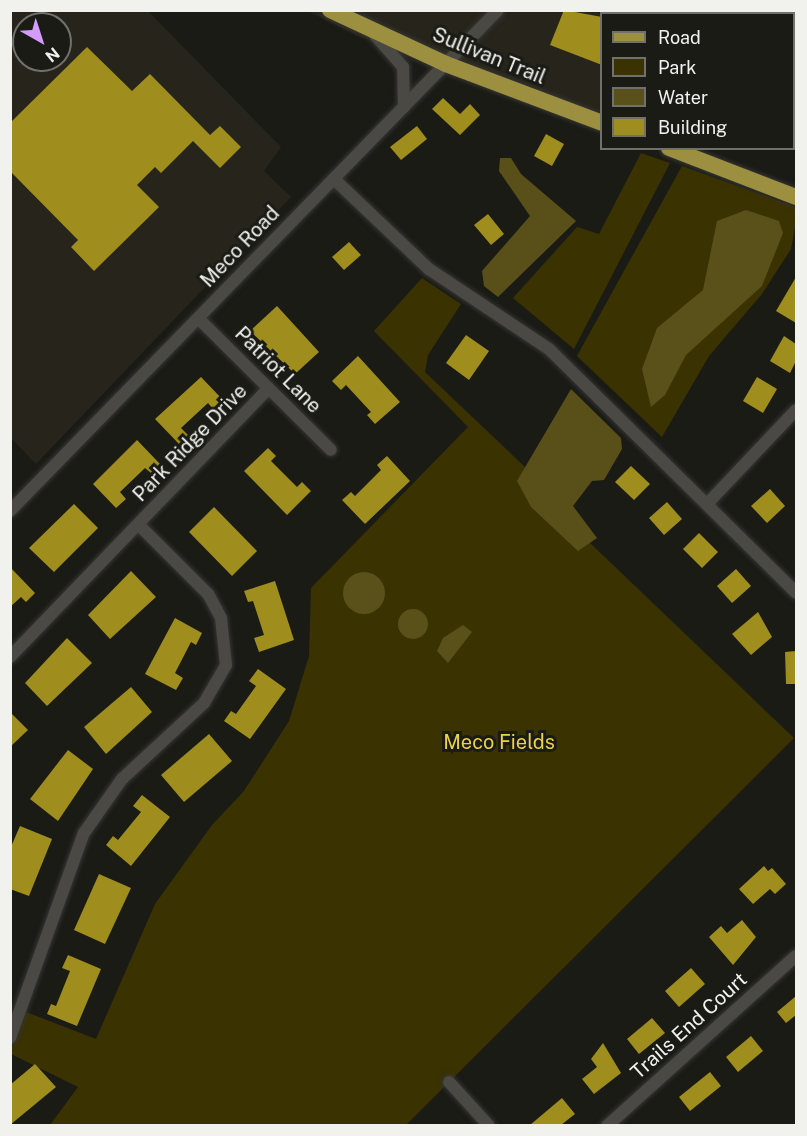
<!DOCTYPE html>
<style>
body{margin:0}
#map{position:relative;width:807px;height:1136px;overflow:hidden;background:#1b1b16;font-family:"Public Sans",sans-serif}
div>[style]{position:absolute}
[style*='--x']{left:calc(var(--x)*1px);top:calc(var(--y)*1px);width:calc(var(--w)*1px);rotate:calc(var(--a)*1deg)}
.built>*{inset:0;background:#27251b}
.green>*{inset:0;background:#3a3201}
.forest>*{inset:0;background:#595019}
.water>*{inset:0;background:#5a511a}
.round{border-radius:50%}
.building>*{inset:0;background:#9f8d1e}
.roads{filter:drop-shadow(0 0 2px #353532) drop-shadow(0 0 2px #353532)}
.minor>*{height:12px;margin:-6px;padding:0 6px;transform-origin:6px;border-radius:6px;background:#4a4944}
.primary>*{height:16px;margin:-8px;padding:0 8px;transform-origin:8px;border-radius:8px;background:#9c8f3f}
span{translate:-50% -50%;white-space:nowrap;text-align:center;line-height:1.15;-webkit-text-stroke:6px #1b1b16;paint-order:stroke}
.street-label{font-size:20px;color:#f1f1ee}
.park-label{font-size:20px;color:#e9d248}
.frame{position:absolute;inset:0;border:12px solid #f1f1ee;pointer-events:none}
.legend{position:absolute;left:600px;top:12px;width:195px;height:138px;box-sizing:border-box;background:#1b1b16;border:2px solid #71716c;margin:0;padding:8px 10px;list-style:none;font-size:18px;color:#f1f1ee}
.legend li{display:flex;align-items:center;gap:12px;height:30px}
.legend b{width:30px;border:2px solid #71716c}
.north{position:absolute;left:12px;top:12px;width:60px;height:60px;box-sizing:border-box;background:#1b1b16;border:2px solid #71716c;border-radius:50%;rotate:141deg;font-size:16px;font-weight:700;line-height:24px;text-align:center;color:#f1f1ee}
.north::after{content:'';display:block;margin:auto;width:21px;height:27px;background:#d39cfc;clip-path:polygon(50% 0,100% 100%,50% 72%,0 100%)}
</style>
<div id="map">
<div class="built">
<div style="clip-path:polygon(evenodd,10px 11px,148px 11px,281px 147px,264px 171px,291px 197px,36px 464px,11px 438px,10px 11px,24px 24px,60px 24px,60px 60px,24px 60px,24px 24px)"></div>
<div style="clip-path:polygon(308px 11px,730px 11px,602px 14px,601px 121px,358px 36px)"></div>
</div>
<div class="green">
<div style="clip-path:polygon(641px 153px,670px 163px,574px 349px,513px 298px,577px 227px,599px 234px)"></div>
<div style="clip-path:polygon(682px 166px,796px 207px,796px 222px,791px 249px,762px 294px,709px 356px,662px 437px,577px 356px)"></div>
<div style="clip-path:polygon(422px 278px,461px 304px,428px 355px,425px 372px,526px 468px,521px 477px,794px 738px,406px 1125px,50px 1125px,78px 1087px,11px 1054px,11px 1038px,21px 1010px,96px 1039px,155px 904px,212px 825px,244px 791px,289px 721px,309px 656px,311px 588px,468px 427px,374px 331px)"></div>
</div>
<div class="forest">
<div style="clip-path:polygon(500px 158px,511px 158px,521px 174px,576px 221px,498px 297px,484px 286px,482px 271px,530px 216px,499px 171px)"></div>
<div style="clip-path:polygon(571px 389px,621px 438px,622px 449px,604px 480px,592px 481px,573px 506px,597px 538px,578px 551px,531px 507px,517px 481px)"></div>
</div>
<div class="water">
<div style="clip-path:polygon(746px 210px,779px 221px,783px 233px,762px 286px,686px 355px,665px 395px,651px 407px,642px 369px,657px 328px,703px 290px,717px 221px)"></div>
<div class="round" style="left:343px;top:572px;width:42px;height:42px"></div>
<div class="round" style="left:398px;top:609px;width:30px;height:30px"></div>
<div style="clip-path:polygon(463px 625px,472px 632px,448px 663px,437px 651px,443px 638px)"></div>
</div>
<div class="building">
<div style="clip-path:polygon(564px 10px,602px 17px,602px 65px,550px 45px)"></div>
<div style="clip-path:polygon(87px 47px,132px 91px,150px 74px,210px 135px,220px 126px,241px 147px,220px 168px,193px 141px,161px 173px,155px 167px,137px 185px,159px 207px,94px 271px,71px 247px,78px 240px,10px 171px,10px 123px)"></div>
<div style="clip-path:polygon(443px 98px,460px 114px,470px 104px,480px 115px,460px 135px,432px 109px)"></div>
<div style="clip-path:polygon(417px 126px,427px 139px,401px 160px,390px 147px)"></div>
<div style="clip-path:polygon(546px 134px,564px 144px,552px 166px,534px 156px)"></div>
<div style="clip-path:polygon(488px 214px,504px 234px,491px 245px,474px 225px)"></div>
<div style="clip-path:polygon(349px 242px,361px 255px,344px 270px,332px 257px)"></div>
<div style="clip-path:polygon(796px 277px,796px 323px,776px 311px)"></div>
<div style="clip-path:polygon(277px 306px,319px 352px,295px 374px,250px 331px)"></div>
<div style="clip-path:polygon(466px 335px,489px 351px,469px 380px,446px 363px)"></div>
<div style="clip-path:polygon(784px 336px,796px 344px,796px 361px,790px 373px,770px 361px)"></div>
<div style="clip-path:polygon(358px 356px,400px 402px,375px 424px,367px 415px,371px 412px,346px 385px,341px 390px,332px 381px)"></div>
<div style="clip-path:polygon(201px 377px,223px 400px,213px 409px,208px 403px,181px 428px,188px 435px,179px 444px,155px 419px)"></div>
<div style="clip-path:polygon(757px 377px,777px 389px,763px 413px,743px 401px)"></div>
<div style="clip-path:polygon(137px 440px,160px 464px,151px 473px,145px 468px,120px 492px,126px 499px,116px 508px,93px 484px)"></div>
<div style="clip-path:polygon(268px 448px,276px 456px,271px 461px,297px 487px,302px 482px,311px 491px,287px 515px,244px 471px)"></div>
<div style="clip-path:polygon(387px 456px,410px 481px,365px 524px,342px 500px,351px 492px,355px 496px,381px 470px,377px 465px)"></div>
<div style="clip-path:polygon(631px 466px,650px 484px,634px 500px,615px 482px)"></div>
<div style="clip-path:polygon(770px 489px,785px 506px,767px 523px,751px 506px)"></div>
<div style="clip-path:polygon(667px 502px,682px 519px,664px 535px,649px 518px)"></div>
<div style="clip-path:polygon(74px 504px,98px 528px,54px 572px,29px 548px)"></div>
<div style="clip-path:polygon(214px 507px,257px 551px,232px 576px,189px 532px)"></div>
<div style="clip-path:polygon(699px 533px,718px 552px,702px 568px,683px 549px)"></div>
<div style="clip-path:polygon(10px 567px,35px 593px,26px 602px,21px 597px,10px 607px)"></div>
<div style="clip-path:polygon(736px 569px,751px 586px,732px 603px,717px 586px)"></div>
<div style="clip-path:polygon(131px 571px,156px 597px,110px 639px,88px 615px)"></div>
<div style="clip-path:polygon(275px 581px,294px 640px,259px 652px,254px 638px,264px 635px,253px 601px,248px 602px,244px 591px)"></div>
<div style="clip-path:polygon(758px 612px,772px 637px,751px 655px,732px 634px)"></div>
<div style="clip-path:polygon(175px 618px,202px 633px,196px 645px,191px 642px,175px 673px,183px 678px,176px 690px,145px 674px)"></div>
<div style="clip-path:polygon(67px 638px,92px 663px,47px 706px,25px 683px)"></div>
<div style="clip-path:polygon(796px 651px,795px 684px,786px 684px,785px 652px)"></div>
<div style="clip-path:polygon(258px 669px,286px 689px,250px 739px,224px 721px,231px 711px,236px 714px,256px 686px,249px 681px)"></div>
<div style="clip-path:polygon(131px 687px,152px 712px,106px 754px,84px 727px)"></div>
<div style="clip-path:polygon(10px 712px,28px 730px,10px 747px)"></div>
<div style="clip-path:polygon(209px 734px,232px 761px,184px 802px,161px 775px)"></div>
<div style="clip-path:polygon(68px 750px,93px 769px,58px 821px,30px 799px)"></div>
<div style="clip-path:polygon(142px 795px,170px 817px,131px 866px,106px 845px,113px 836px,118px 840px,141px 812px,133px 806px)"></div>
<div style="clip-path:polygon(20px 826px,52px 839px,29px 896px,10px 889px,10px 849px)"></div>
<div style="clip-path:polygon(764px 866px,768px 871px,772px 868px,786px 884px,775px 894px,770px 889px,753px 904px,739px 889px)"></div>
<div style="clip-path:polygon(99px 874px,131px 888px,105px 944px,74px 930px)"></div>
<div style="clip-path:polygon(742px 920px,756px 937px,733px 965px,709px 937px,721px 926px,727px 933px)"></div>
<div style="clip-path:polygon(68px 955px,101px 969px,77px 1026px,47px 1014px,51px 1004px,56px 1006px,70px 971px,62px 968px)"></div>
<div style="clip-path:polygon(691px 968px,705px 984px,679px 1007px,665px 991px)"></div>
<div style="clip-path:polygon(796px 996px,796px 1015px,786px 1023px,777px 1012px)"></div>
<div style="clip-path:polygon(652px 1018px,665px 1033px,639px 1054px,627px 1039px)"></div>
<div style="clip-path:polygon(751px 1036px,763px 1051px,738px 1072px,726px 1057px)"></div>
<div style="clip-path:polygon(603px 1043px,621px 1073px,594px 1094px,582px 1079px,597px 1067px,591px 1059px)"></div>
<div style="clip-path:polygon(35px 1064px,56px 1087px,10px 1125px,10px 1085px)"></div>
<div style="clip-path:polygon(710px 1072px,721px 1086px,690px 1111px,679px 1097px)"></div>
<div style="clip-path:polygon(562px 1098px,575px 1114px,561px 1125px,530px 1125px)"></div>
</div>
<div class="roads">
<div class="minor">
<div style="--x:375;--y:35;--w:43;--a:48.8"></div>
<div style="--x:403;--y:67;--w:40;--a:88.6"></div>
<div style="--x:334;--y:179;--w:131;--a:43.5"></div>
<div style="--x:429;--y:269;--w:144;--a:33.7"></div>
<div style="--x:549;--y:349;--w:347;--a:44.6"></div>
<div style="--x:198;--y:318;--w:187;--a:44.8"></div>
<div style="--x:707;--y:504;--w:129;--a:-46.6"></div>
<div style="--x:10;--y:511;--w:699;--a:-45.75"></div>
<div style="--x:10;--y:657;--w:373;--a:-46.1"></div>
<div style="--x:10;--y:1038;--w:218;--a:-70.2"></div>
<div style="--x:84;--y:833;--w:66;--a:-54.9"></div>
<div style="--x:122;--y:779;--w:112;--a:-42.8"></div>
<div style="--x:204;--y:703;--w:44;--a:-59.9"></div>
<div style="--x:226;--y:665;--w:47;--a:-96.1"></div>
<div style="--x:221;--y:618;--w:27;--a:-118"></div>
<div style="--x:208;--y:594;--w:98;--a:-135"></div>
<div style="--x:449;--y:1082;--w:59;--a:47.7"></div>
<div style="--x:607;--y:1126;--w:254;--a:-42"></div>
</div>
<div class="primary">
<div style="--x:330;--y:10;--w:128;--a:25"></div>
<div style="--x:446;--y:64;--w:167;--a:20.7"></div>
<div style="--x:669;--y:148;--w:136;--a:21.1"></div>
</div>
</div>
<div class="street-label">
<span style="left:489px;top:56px;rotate:22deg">Sullivan Trail</span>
<span style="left:240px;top:247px;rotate:-46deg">Meco Road</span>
<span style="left:278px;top:370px;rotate:45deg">Patriot Lane</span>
<span style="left:190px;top:443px;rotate:-46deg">Park Ridge Drive</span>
<span style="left:689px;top:1026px;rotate:-42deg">Trails End Court</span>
</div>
<div class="park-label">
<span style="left:499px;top:742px">Meco Fields</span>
</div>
<div class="frame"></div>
<ul class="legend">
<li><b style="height:8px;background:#9c8f3f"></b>Road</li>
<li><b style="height:16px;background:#3a3201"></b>Park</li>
<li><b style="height:16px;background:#5a511a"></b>Water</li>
<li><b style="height:16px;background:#9f8d1e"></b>Building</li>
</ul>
<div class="north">N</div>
</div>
